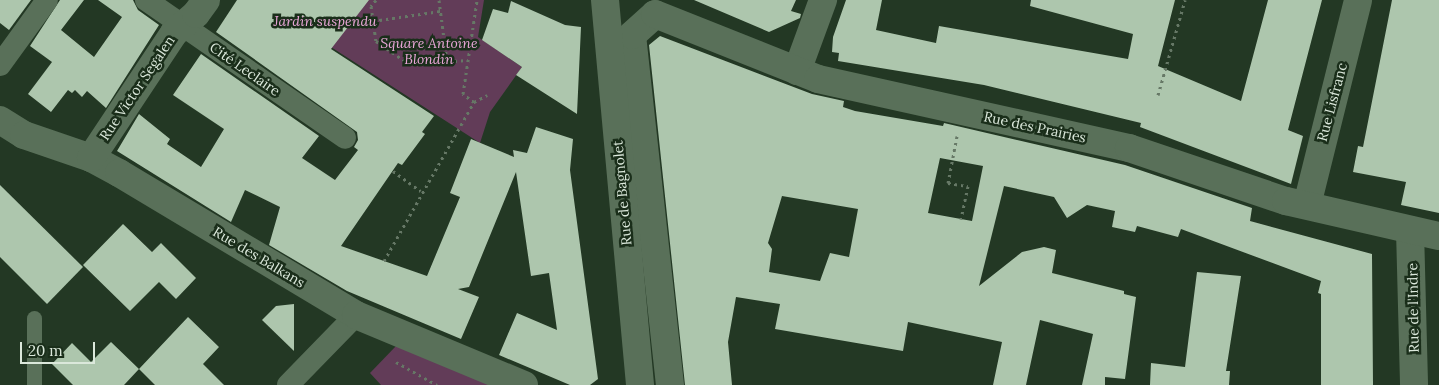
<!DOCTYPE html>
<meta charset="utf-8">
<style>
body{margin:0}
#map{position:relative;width:1439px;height:385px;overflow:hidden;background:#233824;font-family:Lora,serif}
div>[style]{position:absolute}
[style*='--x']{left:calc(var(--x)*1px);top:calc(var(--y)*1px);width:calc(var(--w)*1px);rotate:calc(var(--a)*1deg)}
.green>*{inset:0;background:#623c58}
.building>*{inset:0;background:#adc6ad}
.path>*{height:3px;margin-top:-1.5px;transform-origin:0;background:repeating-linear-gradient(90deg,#667866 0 2.5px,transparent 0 6.5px)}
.service>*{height:15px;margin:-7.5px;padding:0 7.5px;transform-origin:7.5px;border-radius:7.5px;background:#597059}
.pedestrian>*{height:22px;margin:-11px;padding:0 11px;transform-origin:11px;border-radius:11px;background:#597059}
.minor>*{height:28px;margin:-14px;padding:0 14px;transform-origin:14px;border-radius:14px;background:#597059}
.tertiary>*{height:28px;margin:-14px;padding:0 14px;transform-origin:14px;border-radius:14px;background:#597059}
span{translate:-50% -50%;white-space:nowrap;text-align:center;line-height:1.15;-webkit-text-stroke:5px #1a2e1a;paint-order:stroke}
.park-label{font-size:14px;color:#e9a6d7;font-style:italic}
.street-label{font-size:14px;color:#dbe8db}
.scale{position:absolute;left:20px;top:342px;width:75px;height:22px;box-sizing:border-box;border:2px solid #dbe8db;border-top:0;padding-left:6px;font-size:15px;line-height:18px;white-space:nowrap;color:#dbe8db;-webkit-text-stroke:4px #1a2e1a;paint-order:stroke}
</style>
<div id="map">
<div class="green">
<div style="clip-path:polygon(258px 0,484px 0,478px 37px,522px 67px,490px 112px,480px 143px)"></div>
<div style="clip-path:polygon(397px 345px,494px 385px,381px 385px,370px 373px)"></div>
</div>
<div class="building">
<div style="clip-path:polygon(0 0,31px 0,9px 30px,0 23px)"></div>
<div style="clip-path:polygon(60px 0,84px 0,61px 30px,94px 57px,122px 17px,98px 0,133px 0,138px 10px,159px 25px,106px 108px,87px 91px,82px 97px,75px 90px,72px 93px,68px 90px,51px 112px,28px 94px,52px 62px,30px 46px)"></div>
<div style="clip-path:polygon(237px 0,369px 0,331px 49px,434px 116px,422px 132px,425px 134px,402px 165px,398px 163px,341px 246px,427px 276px,460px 197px,450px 193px,471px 139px,514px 157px,513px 150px,527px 153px,536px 127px,573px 139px,570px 170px,598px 379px,590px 385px,570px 385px,499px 355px,517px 313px,557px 330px,549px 273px,531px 276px,516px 172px,469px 287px,458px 289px,479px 297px,461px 339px,347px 291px,269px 245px,280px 207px,245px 190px,231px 222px,117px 151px,139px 114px,170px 139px,167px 144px,201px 167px,224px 129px,173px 95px,201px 54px,319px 136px,302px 158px,335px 180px,358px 150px,354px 147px,358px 140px,357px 132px,216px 32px)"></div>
<div style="clip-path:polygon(694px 0,796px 0,791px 11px,801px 14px,800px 18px,769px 32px)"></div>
<div style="clip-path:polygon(846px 0,882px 0,876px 30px,936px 43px,939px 26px,1128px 59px,1133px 34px,1030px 6px,1031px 0,1175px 0,1158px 66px,1241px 101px,1268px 0,1322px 0,1288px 130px,1303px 136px,1291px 184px,1140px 127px,1141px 123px,984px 85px,838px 61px,839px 53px,832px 52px,833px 37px)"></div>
<div style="clip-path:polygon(1392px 0,1439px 0,1439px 213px,1401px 205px,1406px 182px,1353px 172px,1358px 146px,1363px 147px)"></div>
<div style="clip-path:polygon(511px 1px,565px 25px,581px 27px,577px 114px,516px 75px,522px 67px,482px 40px,493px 9px,508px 13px)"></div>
<div style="clip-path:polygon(evenodd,660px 36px,812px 94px,844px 101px,843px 107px,855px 111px,943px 126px,944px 123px,1125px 165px,1252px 208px,1250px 221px,1372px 254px,1373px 385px,1321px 385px,1321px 294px,1318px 293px,1321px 281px,1181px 229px,1178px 237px,1137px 226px,1135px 232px,1112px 227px,1115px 211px,1087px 205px,1067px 218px,1054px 197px,1004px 186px,979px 286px,1022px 252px,1044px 247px,1056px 250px,1052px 273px,1124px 291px,1124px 294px,1136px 297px,1125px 379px,1105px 377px,1105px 385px,1082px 385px,1093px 334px,1040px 320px,1026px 385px,993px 385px,1002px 342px,908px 322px,903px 351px,775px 329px,780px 304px,736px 297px,728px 342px,732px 385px,685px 385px,649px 45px,660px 36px,940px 158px,983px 166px,972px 221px,928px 213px,940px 158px,660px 36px,782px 196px,858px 209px,849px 257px,830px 253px,820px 281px,769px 272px,772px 249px,768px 243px,782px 196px)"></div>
<div style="clip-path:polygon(0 185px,83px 267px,47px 304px,0 257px)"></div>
<div style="clip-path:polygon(123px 224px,152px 252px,161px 243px,196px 278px,176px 299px,159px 282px,130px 311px,83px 265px)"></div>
<div style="clip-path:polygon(1197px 272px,1241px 276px,1226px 371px,1230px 371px,1229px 385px,1150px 385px,1151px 363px,1185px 367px)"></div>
<div style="clip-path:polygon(294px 304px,294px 351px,262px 320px,276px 306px)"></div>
<div style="clip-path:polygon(188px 317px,219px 347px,203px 364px,224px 385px,155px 385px,139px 369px,124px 385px,73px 385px,52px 364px,72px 343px,91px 362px,111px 342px,139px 369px)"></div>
</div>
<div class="path">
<div style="--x:376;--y:0;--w:8;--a:130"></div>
<div style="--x:371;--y:6;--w:35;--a:82"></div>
<div style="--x:376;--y:41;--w:40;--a:34.9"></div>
<div style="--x:409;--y:64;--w:59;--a:-3.9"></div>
<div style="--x:439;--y:0;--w:63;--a:82.6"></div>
<div style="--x:373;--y:21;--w:68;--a:-8.5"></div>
<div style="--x:1158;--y:95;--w:99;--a:-74.1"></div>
<div style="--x:474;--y:102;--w:15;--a:-28"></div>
<div style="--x:957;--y:136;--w:48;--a:100.8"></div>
<div style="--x:948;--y:183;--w:20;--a:9"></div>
<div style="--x:968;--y:186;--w:34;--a:102"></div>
<div style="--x:393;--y:171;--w:34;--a:36"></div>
<div style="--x:384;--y:261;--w:183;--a:-60.5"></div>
<div style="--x:474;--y:102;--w:14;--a:-144"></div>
<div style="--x:463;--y:94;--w:95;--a:-81.5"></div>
<div style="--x:396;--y:362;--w:47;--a:29.3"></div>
</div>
<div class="service">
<div style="--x:34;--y:318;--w:67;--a:90"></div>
</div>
<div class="pedestrian">
<div style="--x:146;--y:0;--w:242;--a:34.7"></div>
<div style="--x:0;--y:65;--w:80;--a:-54.1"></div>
<div style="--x:288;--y:385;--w:98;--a:-45.8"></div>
</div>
<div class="minor">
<div style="--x:797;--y:71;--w:76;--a:-69.9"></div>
<div style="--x:0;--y:120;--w:28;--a:32"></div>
<div style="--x:24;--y:135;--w:71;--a:18.9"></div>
<div style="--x:91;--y:158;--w:32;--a:28"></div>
<div style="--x:119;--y:173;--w:276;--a:30.9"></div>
<div style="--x:356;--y:315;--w:182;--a:22.6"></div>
<div style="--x:91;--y:158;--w:150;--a:-56.4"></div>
<div style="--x:174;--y:33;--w:29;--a:-41"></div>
<div style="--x:196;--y:14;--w:17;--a:-54"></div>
<div style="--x:1307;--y:205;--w:211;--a:-76"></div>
<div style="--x:1410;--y:230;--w:155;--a:88.5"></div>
<div style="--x:670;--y:385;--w:352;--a:-96.2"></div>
<div style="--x:632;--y:35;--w:31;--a:-42"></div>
<div style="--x:655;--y:14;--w:175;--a:21.7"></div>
<div style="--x:818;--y:79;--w:319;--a:12.5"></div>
<div style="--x:1129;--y:148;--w:166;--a:18.7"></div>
<div style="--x:1286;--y:201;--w:157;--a:12.9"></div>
</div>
<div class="tertiary">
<div style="--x:605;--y:0;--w:387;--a:84.8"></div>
</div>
<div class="park-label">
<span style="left:325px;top:21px">Jardin suspendu</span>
<span style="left:429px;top:51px">Square Antoine<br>Blondin</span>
</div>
<div class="street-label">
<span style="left:245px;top:69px;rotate:35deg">Cité Leclaire</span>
<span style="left:137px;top:88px;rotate:-56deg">Rue Victor Segalen</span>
<span style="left:1332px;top:102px;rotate:-75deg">Rue Lisfranc</span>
<span style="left:1035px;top:127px;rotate:12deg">Rue des Prairies</span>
<span style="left:622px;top:193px;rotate:-95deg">Rue de Bagnolet</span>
<span style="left:259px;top:257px;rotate:31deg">Rue des Balkans</span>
<span style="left:1413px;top:308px;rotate:-91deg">Rue de l'Indre</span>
</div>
<div class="scale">20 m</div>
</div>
